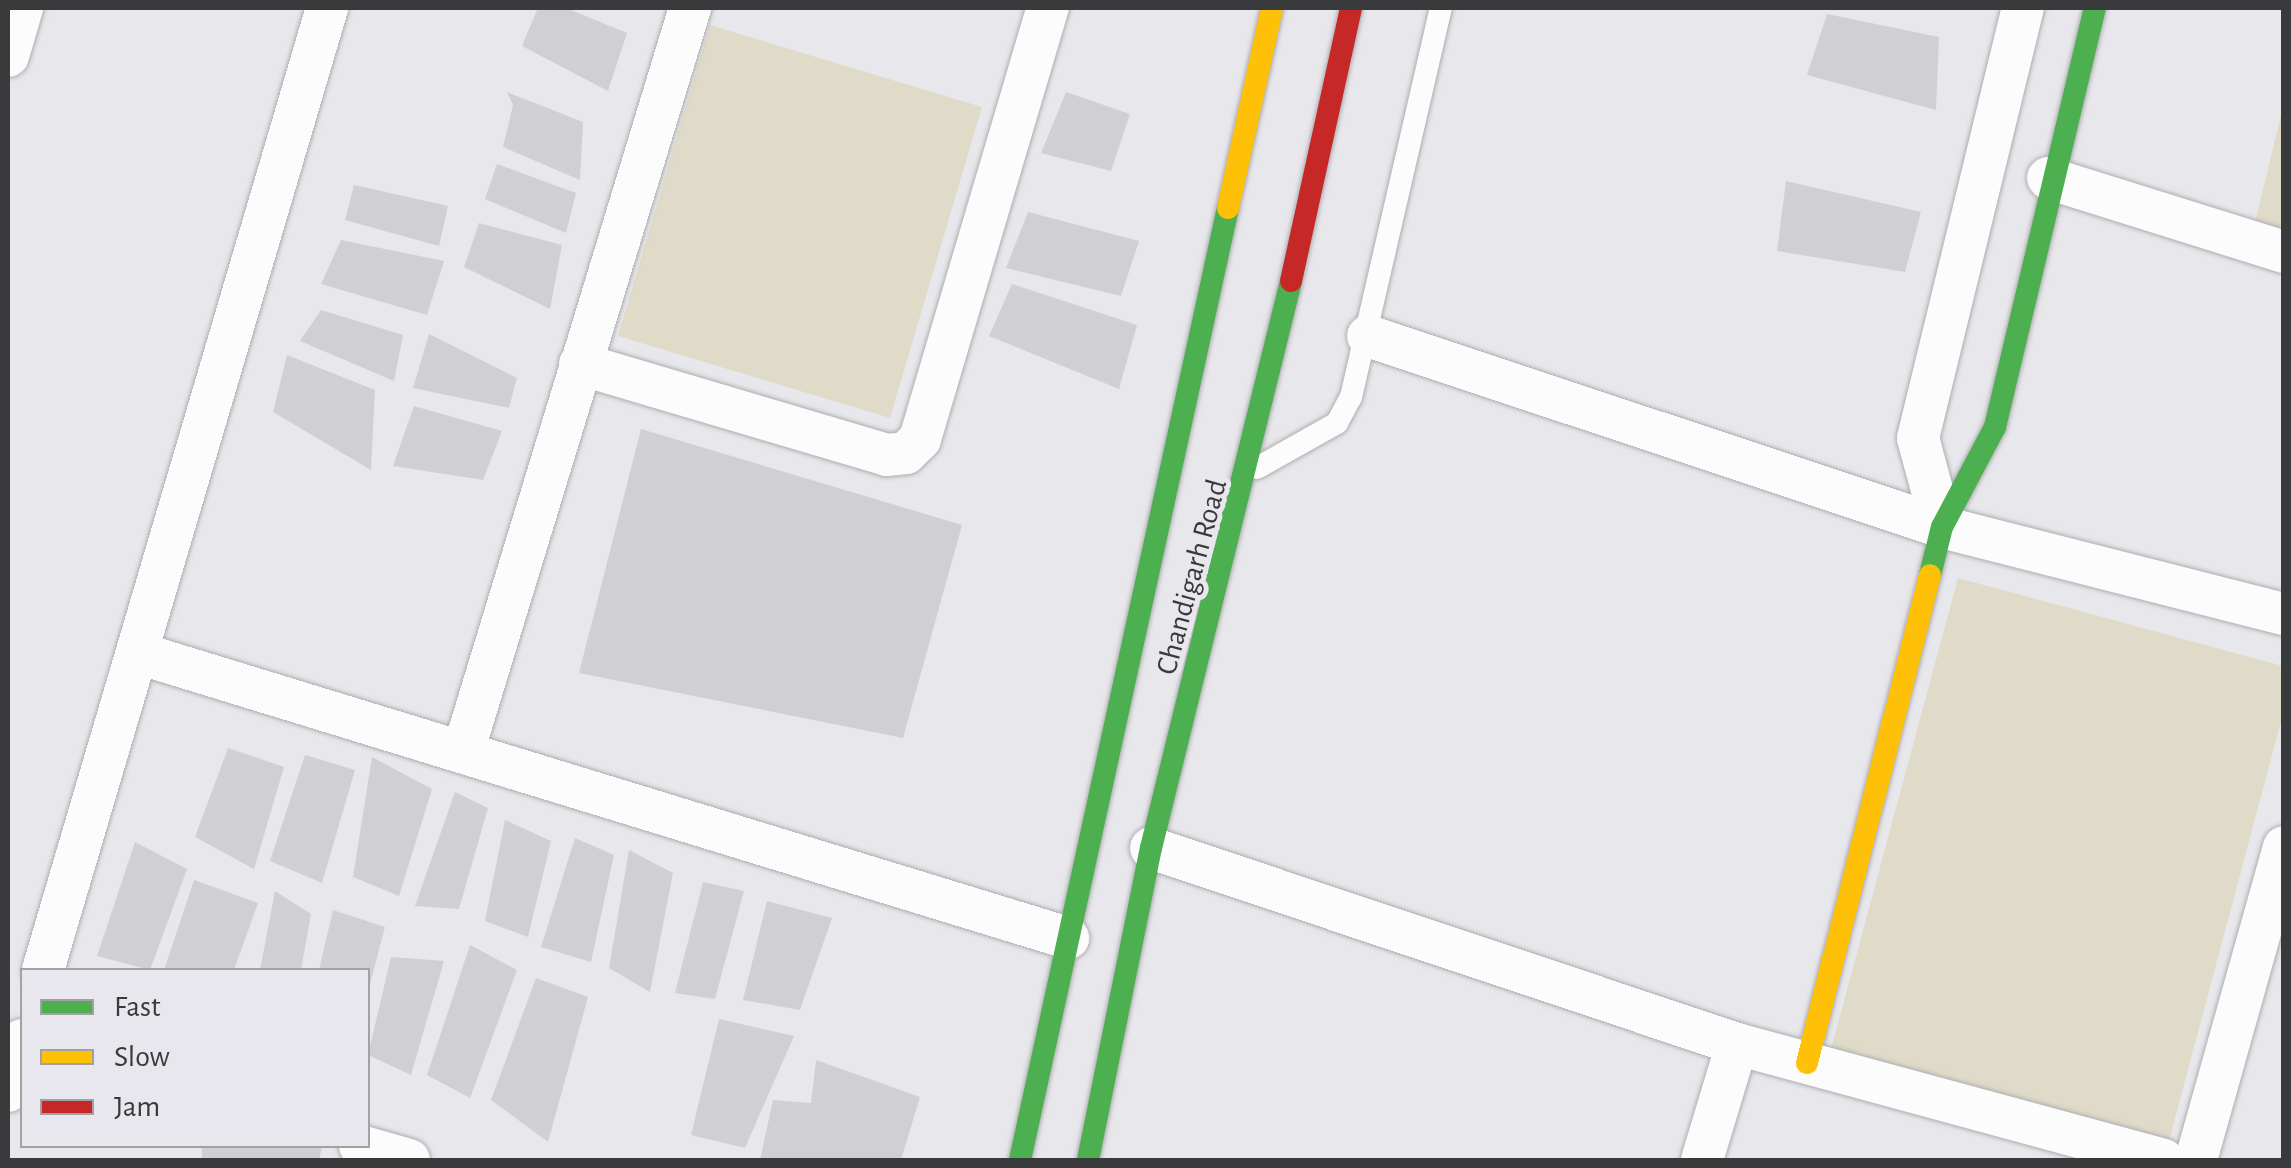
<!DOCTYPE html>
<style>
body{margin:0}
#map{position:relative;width:2291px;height:1168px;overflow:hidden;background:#e8e8ec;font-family:"Alegreya Sans",sans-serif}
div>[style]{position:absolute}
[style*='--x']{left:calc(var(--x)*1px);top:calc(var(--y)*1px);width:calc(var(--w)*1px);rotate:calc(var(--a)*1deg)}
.green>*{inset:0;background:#e0dbc8}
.building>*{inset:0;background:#d0d0d3}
.roads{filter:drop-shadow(0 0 2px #aeaeb1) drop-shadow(0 0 2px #aeaeb1)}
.lane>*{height:22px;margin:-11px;padding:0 11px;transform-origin:11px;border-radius:11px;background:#fcfcfc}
.street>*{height:42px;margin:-21px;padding:0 21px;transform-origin:21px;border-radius:21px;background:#fcfcfc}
.fast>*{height:22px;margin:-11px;padding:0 11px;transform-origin:11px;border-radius:11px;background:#4caf50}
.slow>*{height:22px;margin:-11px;padding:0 11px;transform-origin:11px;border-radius:11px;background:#ffc107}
.jam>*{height:22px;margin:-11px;padding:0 11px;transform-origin:11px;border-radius:11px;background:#c62828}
span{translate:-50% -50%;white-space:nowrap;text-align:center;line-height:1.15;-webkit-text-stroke:10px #e7e7ed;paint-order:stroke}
.street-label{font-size:30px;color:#393a3c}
.frame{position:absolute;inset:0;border:10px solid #393a3c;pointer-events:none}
.legend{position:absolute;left:20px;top:968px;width:350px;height:180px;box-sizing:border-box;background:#e7e7ed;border:2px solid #a1a2a6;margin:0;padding:12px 18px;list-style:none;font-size:30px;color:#393a3c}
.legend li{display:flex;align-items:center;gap:20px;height:50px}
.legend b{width:50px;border:2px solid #a1a2a6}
</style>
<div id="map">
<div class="green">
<div style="clip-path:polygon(710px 25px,982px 107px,890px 418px,618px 336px)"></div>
<div style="clip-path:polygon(2283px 107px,2283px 234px,2254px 226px)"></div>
<div style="clip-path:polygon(1958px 578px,2283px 666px,2283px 714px,2169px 1141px,1831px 1049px)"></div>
</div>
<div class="building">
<div style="clip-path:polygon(538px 8px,566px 8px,627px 33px,608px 91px,522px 46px)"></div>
<div style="clip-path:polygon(1827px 14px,1939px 37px,1936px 110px,1807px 75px)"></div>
<div style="clip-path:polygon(507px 92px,583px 122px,580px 180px,503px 147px,513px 105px)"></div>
<div style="clip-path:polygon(1066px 92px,1130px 114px,1111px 171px,1041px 153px)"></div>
<div style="clip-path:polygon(497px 164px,576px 193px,566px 233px,485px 199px)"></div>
<div style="clip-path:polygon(1786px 181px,1921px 212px,1905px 272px,1777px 251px)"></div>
<div style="clip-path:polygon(354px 185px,448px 206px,439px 246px,345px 220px)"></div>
<div style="clip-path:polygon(1028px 212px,1139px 241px,1121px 296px,1006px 268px)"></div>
<div style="clip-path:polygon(479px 223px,562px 245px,550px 309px,464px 267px)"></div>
<div style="clip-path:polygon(341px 240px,444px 261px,427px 315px,321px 284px)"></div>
<div style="clip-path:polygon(1012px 284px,1137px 325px,1119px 389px,989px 336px)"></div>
<div style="clip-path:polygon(321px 310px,403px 335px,394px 381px,300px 341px)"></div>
<div style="clip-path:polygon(429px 334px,517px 378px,509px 408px,413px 388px)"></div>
<div style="clip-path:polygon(287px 355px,375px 390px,371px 470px,273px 412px)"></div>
<div style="clip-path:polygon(414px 406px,502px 431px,483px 480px,393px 466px)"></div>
<div style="clip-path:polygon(641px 429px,962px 525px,903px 738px,579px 673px)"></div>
<div style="clip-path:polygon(228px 748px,284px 767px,254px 869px,195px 837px)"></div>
<div style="clip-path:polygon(305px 755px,355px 770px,322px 883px,270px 861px)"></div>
<div style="clip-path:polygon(372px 757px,432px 789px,399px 896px,353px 877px)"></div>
<div style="clip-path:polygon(455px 792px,488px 808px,459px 909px,415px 906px)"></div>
<div style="clip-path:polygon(505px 820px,551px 841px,528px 937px,485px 921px)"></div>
<div style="clip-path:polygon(575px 838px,614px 855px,591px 962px,541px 947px)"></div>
<div style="clip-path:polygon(135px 842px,187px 869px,150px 970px,97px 956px)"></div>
<div style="clip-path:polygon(629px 850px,673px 873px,650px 992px,609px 968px)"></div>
<div style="clip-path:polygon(194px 880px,258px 903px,234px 970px,164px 970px)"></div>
<div style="clip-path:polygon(703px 882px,744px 891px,715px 999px,675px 993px)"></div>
<div style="clip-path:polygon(275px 891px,311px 914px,301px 970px,260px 970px)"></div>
<div style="clip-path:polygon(767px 901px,832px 918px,800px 1010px,743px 1000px)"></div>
<div style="clip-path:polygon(333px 910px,385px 927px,369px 988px,368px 970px,319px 970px)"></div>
<div style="clip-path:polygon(470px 945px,517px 970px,470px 1098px,427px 1075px)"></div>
<div style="clip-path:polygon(391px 957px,444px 961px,411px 1075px,368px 1055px)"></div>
<div style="clip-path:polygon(536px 978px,588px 997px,548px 1142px,491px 1100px)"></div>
<div style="clip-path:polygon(719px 1019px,794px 1036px,745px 1148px,691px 1135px)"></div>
<div style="clip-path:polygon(816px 1060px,920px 1097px,901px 1160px,760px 1160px,773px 1100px,811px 1103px)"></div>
<div style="clip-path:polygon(202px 1146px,315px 1146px,322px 1147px,319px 1160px,202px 1160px)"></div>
</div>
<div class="roads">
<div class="lane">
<div style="--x:1257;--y:468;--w:92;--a:-29.4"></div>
<div style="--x:1337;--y:423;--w:30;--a:-62"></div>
<div style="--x:1351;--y:397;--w:399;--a:-77"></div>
</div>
<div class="street">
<div style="--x:8;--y:56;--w:50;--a:-73.7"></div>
<div style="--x:2048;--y:178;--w:247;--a:17.4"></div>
<div style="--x:1368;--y:336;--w:605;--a:18.4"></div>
<div style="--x:1942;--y:527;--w:353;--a:14.3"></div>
<div style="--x:580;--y:364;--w:320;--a:16.5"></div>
<div style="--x:887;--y:455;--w:19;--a:-6"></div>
<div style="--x:906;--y:453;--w:20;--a:-45"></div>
<div style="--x:920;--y:439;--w:450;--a:-73.5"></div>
<div style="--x:1942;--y:527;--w:92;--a:-105.1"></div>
<div style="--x:1918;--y:438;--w:443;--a:-76.3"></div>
<div style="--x:138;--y:653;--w:973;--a:17.04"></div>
<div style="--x:463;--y:752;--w:778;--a:-73.03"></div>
<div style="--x:1151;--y:848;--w:618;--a:18.49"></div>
<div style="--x:1737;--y:1044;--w:442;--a:15.2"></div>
<div style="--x:43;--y:970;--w:1003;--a:-73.55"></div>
<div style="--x:8;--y:1091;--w:53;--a:-74.6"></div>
<div style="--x:360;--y:1146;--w:51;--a:15.9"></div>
<div style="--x:1702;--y:1160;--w:121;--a:-73.2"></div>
<div style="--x:2196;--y:1160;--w:325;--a:-74.3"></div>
</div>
<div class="fast">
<div style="--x:1930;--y:575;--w:49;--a:-76"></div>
<div style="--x:1942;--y:527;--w:113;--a:-62.1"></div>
<div style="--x:1995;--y:427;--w:431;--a:-76.6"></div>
<div style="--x:1020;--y:1160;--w:974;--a:-77.68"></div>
<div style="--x:1088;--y:1160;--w:318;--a:-78.6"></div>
<div style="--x:1151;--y:848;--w:584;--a:-76.13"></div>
</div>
<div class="slow">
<div style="--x:1228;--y:208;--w:205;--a:-77.6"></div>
<div style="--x:1807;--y:1063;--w:503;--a:-75.85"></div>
</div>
<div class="jam">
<div style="--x:1291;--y:281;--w:280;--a:-77.6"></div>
</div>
</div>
<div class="street-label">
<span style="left:1192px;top:577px;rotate:-75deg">Chandigarh Road</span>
</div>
<div class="frame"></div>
<ul class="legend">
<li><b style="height:12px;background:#4caf50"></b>Fast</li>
<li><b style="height:12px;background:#ffc107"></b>Slow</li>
<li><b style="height:12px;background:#c62828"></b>Jam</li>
</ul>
</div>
